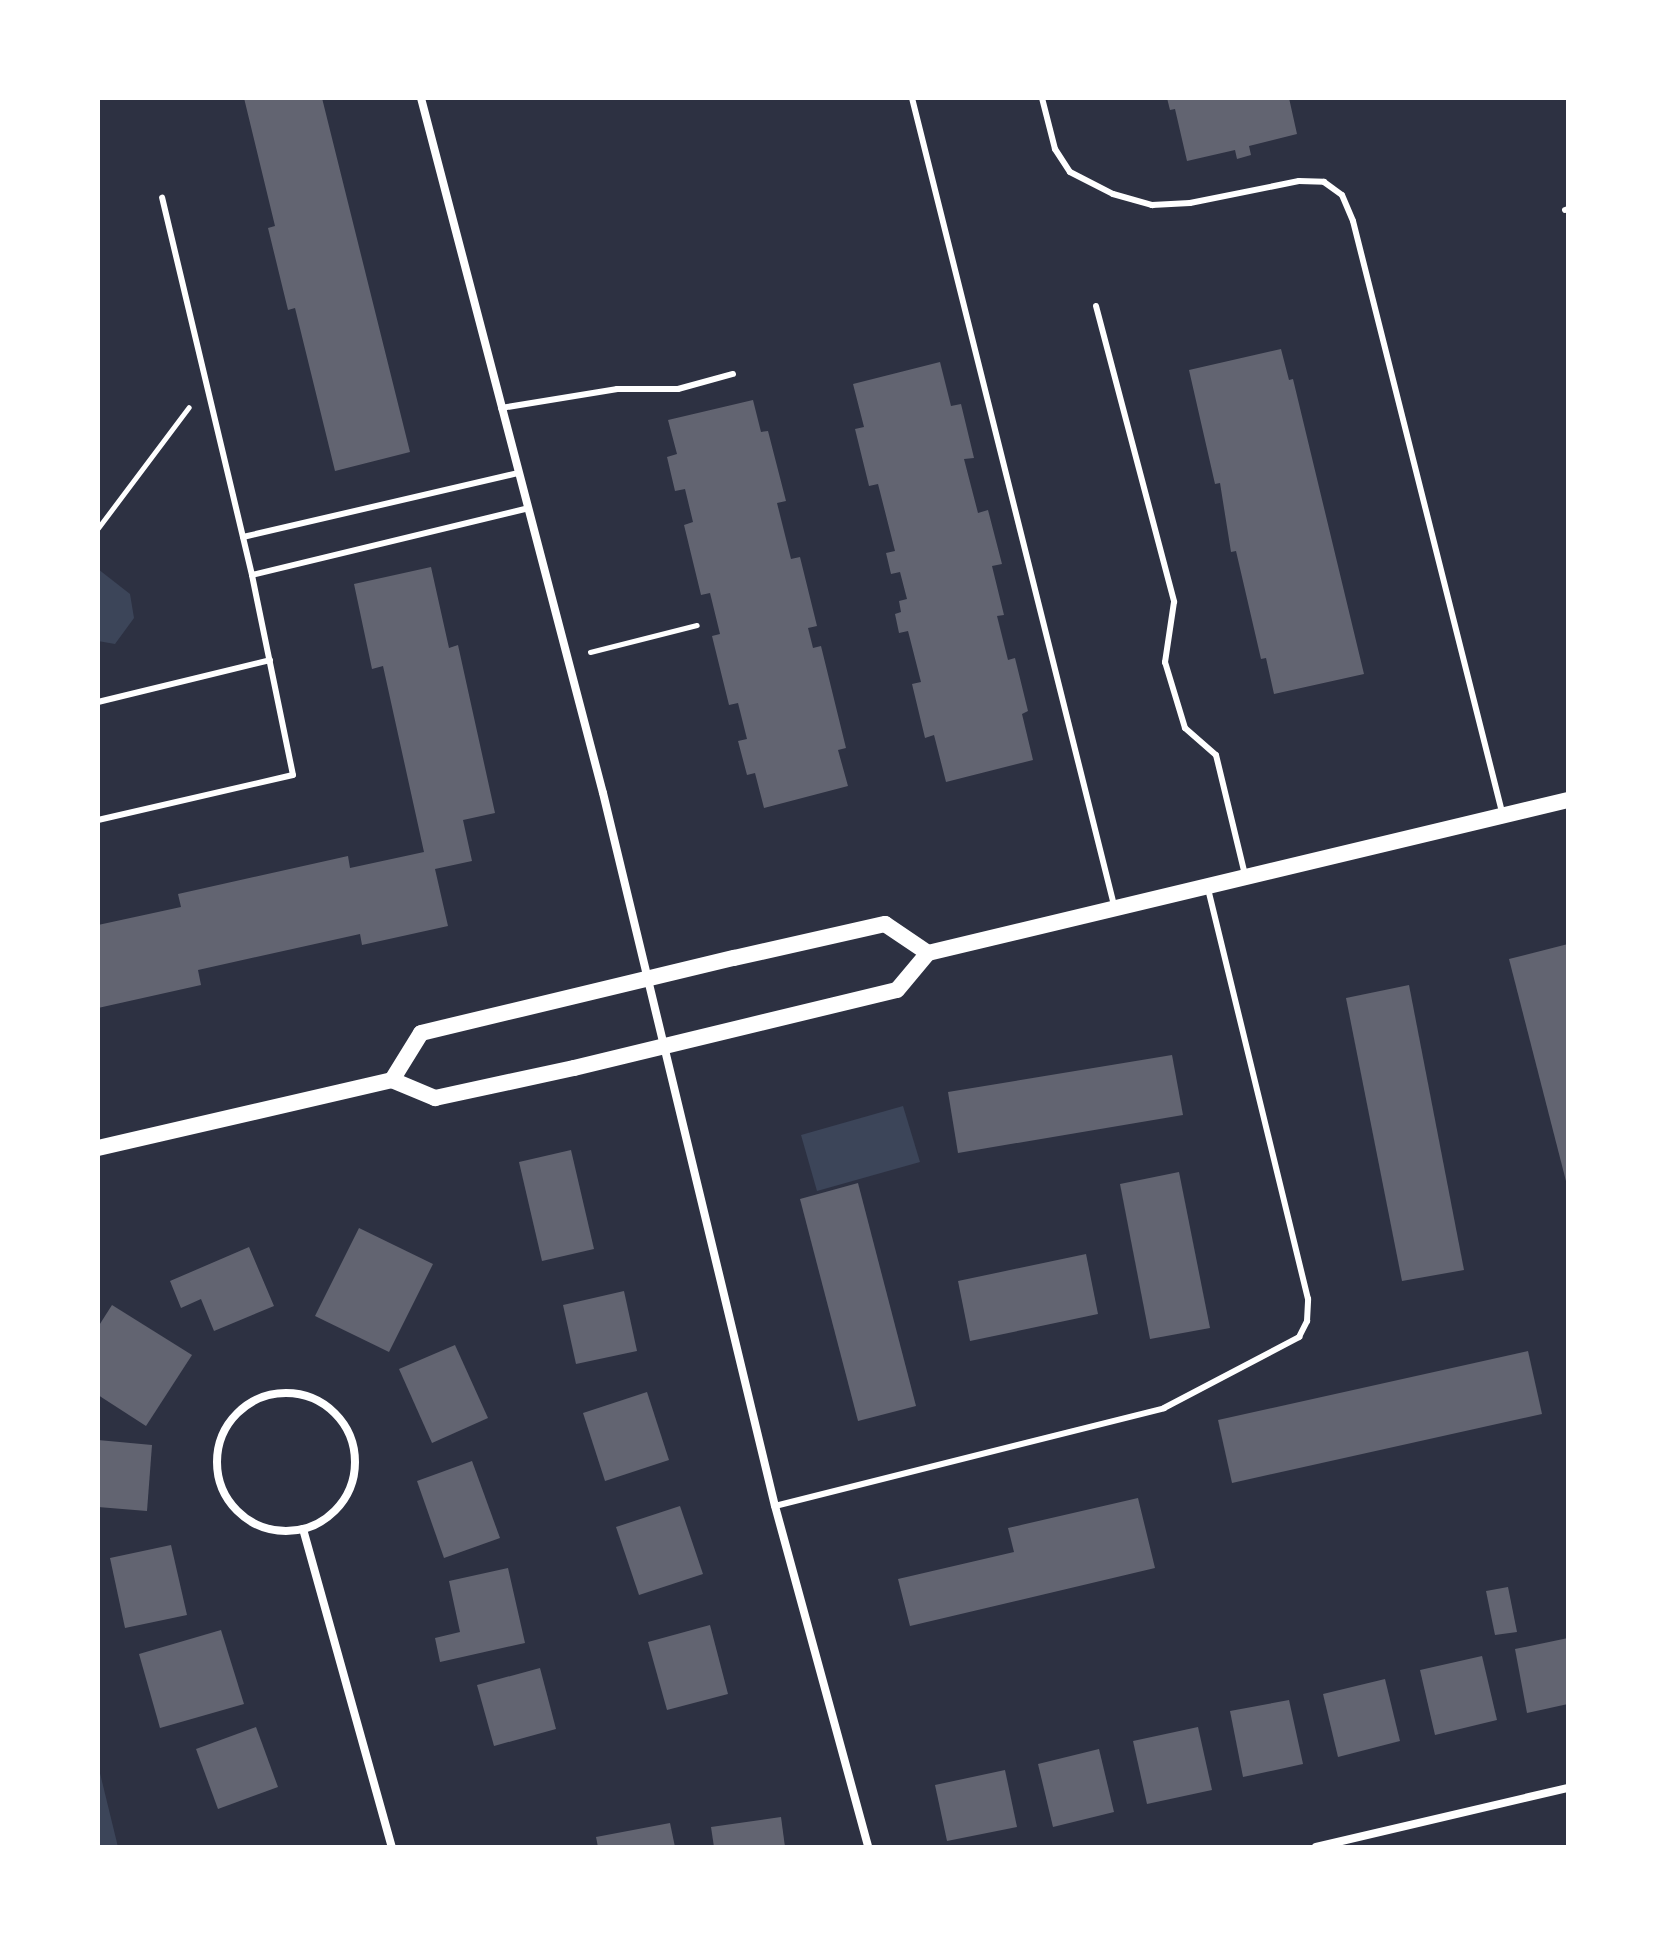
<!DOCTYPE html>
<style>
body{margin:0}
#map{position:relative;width:1666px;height:1945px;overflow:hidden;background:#2d3142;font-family:Raleway,sans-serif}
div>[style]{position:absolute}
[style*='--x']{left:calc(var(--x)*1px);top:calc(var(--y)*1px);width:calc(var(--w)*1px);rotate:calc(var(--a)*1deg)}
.green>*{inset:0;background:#3c4559}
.building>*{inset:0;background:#626471}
.path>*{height:5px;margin:-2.5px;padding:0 2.5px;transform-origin:2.5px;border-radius:2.5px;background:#fff}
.service>*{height:6px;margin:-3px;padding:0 3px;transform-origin:3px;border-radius:3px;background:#fff}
.minor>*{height:8px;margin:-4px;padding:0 4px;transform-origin:4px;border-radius:4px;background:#fff}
.minor>.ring{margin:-4px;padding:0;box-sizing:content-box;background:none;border:8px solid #fff;border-radius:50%}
.secondary>*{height:16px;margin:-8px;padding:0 8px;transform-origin:8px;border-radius:8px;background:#fff}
span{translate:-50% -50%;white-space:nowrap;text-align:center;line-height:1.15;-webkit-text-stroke:7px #fff;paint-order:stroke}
.frame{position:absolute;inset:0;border:100px solid #fff;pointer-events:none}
</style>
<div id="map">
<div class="green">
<div style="clip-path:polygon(98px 569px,130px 594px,134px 618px,115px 644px,98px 641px)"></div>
<div style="clip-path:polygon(903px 1106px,920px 1162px,817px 1191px,801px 1135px)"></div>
<div style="clip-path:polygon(98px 1765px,118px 1847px,98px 1847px)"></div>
</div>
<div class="building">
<div style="clip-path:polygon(244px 98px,322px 98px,410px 452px,335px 471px,295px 308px,288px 310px,268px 228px,275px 226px)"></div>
<div style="clip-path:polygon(1167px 98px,1289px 98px,1297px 134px,1249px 146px,1251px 155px,1237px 159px,1235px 150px,1187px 161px,1175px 109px,1170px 110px)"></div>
<div style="clip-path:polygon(1281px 349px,1289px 380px,1293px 379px,1364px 674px,1274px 694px,1266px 658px,1261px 659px,1236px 551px,1231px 552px,1220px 483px,1215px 484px,1189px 370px)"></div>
<div style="clip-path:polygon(940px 362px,951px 406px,961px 404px,974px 458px,964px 459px,978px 513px,988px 510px,1002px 564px,992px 566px,1004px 615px,997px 616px,1008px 660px,1015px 658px,1028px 711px,1022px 714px,1033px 760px,946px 782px,934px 735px,925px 738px,912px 684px,921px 682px,908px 631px,899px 633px,895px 614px,901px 612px,899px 601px,907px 599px,900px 572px,891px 574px,886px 553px,895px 551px,878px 484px,869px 486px,855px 429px,864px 427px,853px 384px)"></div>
<div style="clip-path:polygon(753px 400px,761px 432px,768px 431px,786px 501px,777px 503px,791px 559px,800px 557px,817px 626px,808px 628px,813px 648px,821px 646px,846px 748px,838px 750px,848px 786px,764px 808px,755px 773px,747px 775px,738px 741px,747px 739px,738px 703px,729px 705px,712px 636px,720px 634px,710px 593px,701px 595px,684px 525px,693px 522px,685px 489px,675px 491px,667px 457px,677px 454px,668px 420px)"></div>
<div style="clip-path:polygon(431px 567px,449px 648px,458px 645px,495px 813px,463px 820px,472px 861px,435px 869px,448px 926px,362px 945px,360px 934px,198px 970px,201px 985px,98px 1008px,98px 925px,181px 907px,178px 894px,348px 856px,350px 868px,424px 852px,383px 666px,372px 669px,354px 584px)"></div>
<div style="clip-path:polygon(1568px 944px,1568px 1184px,1567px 1185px,1509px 959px)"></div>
<div style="clip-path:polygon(1409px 985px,1464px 1270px,1402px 1281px,1346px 998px)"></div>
<div style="clip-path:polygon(1172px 1055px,1183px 1115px,958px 1153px,948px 1092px)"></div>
<div style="clip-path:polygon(571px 1150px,594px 1249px,542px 1261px,519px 1162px)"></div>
<div style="clip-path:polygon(1179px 1172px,1210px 1328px,1150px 1339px,1120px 1184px)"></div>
<div style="clip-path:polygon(858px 1183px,916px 1406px,858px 1421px,800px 1199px)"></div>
<div style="clip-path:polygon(359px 1228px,433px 1264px,389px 1352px,315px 1316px)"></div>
<div style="clip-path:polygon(249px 1247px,274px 1306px,214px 1331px,201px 1299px,181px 1308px,170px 1281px)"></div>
<div style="clip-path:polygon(1086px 1254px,1098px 1314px,970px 1341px,958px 1281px)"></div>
<div style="clip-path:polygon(624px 1291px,637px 1351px,576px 1364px,563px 1305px)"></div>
<div style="clip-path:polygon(112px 1305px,192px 1355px,146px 1426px,98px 1395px,98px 1327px)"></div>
<div style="clip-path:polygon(455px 1345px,488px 1418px,432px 1443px,399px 1369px)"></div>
<div style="clip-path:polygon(1528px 1351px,1542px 1414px,1232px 1483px,1218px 1420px)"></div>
<div style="clip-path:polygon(647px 1392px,669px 1460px,605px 1481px,583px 1413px)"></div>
<div style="clip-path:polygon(98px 1440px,152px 1445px,147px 1511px,98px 1507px)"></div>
<div style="clip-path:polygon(472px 1461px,500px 1538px,444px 1558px,417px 1481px)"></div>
<div style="clip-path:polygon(1138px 1498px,1155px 1568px,910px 1626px,898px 1579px,1014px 1552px,1008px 1528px)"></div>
<div style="clip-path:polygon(680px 1506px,703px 1574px,639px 1595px,616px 1527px)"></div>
<div style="clip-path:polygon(171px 1545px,187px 1615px,125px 1628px,110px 1558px)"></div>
<div style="clip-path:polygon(508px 1568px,525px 1643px,440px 1662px,435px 1638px,460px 1632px,449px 1581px)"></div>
<div style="clip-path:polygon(1508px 1587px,1517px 1632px,1495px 1635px,1486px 1591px)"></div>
<div style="clip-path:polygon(710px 1625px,728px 1694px,667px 1710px,648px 1642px)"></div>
<div style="clip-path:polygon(221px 1630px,244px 1704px,160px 1728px,139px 1654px)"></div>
<div style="clip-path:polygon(1568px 1638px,1568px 1704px,1527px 1713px,1515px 1649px)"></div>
<div style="clip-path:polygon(1482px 1656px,1497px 1720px,1435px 1735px,1420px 1670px)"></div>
<div style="clip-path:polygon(540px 1668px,556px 1729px,494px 1746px,477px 1685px)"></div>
<div style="clip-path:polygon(1385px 1679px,1400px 1741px,1338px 1757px,1323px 1694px)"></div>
<div style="clip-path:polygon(1289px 1700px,1303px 1764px,1243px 1777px,1230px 1711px)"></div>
<div style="clip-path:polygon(256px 1727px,278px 1787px,218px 1809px,196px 1749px)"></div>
<div style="clip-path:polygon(1198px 1727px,1212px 1790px,1147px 1804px,1133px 1741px)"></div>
<div style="clip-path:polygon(1099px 1749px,1114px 1812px,1053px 1827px,1038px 1764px)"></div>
<div style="clip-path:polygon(1005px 1770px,1017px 1827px,947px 1841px,935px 1785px)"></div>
<div style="clip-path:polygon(781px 1817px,785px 1847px,714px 1847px,711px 1827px)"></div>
<div style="clip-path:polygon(670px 1823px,675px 1847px,598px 1847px,596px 1837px)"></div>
</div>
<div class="path">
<div style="--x:98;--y:528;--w:151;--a:-53.1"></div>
<div style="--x:590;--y:652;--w:110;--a:-14.2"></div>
</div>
<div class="service">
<div style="--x:912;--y:98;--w:832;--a:75.95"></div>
<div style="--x:1042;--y:98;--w:53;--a:75.7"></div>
<div style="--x:1055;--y:149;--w:27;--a:57"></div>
<div style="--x:1070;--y:172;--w:48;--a:27.1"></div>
<div style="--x:1113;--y:194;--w:41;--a:15.8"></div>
<div style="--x:1152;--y:205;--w:38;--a:-3"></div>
<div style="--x:1190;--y:203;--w:111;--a:-11.4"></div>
<div style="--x:1299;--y:181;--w:25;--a:2"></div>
<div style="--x:1324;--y:182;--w:22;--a:36"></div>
<div style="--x:1342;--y:195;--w:28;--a:67"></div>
<div style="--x:1353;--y:221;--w:609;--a:75.85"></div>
<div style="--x:1565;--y:210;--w:3;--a:-18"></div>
<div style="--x:1096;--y:306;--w:306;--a:75.2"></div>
<div style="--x:1174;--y:602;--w:61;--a:98.5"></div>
<div style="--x:1165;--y:662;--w:69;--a:73.1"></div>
<div style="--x:1185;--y:728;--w:41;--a:41.1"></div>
<div style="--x:1216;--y:755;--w:123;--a:76.4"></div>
<div style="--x:501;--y:408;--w:118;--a:-9.3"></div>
<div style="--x:617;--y:389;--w:61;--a:0"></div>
<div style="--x:678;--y:389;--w:57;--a:-15.3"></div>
<div style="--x:243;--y:537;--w:283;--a:-13.1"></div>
<div style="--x:252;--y:575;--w:284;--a:-13.6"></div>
<div style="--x:98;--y:702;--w:177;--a:-13.7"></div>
<div style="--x:98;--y:820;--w:200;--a:-13"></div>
<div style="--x:293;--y:775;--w:204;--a:-101.6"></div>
<div style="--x:252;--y:575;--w:388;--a:-103.4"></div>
<div style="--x:775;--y:1506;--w:401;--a:-14.1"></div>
<div style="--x:1164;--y:1408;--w:153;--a:-27.7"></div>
<div style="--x:1299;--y:1337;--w:18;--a:-63"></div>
<div style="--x:1307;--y:1321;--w:22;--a:-87"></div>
<div style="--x:1308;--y:1299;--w:422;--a:-103.7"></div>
</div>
<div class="minor">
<div style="--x:421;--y:98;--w:718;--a:75.33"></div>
<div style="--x:603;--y:793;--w:733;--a:76.44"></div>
<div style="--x:775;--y:1506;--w:353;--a:74.7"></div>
<div class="ring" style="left:217px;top:1393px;width:130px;height:130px"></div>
<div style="--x:303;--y:1529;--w:330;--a:74.4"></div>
<div style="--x:1316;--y:1847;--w:259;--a:-13.2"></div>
</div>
<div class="secondary">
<div style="--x:392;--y:1080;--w:55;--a:-58.3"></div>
<div style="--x:421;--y:1033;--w:322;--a:-13.5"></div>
<div style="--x:734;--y:958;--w:155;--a:-12.7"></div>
<div style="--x:885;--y:924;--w:52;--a:34"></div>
<div style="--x:98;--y:1148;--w:302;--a:-13"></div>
<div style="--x:392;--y:1080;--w:47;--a:22.7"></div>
<div style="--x:435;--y:1098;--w:142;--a:-12.2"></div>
<div style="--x:574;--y:1068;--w:332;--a:-13.6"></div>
<div style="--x:897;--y:990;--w:48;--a:-50"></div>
<div style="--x:928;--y:953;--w:658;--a:-13.44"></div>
</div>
<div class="frame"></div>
</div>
